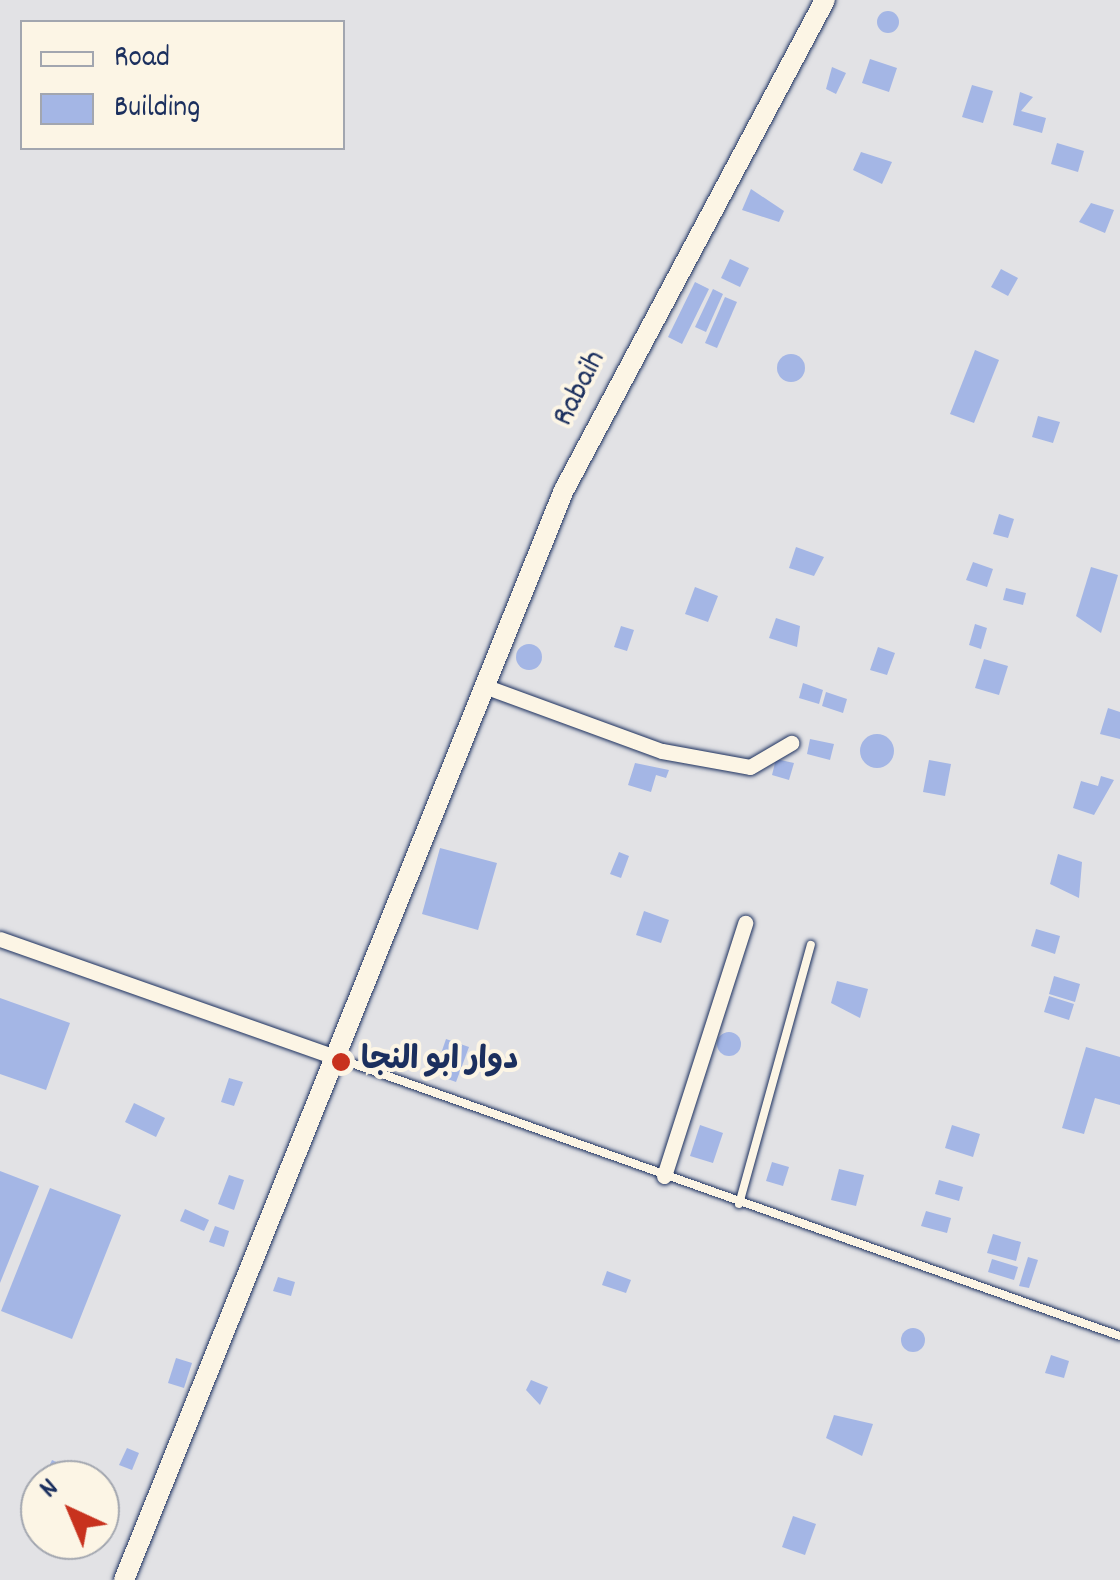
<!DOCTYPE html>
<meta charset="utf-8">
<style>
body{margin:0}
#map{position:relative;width:1120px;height:1580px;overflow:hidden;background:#e2e2e5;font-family:Dekko,"Playpen Sans Arabic",sans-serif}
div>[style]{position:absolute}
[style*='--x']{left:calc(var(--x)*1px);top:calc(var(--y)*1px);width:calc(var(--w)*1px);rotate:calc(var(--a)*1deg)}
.building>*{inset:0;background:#a4b6e5}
.round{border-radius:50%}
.roads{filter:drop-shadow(0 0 2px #1b2f5e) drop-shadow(0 0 2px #1b2f5e)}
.service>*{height:8px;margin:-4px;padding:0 4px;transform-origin:4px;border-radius:4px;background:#fcf5e5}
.minor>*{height:15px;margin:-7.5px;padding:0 7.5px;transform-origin:7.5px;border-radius:7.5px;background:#fcf5e5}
.tertiary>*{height:20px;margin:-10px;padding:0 10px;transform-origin:10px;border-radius:10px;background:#fcf5e5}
.dots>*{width:28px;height:28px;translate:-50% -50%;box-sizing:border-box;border:5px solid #fcf5e5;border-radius:50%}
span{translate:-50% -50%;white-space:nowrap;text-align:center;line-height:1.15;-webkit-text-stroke:8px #fcf5e5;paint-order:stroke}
.street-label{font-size:32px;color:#1b2f5e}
.poi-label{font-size:32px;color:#1b2f5e;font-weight:700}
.left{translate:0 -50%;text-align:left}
.legend{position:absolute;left:20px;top:20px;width:325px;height:130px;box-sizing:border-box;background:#fcf5e5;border:2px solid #a2a6af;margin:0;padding:12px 18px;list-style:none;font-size:30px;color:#1b2f5e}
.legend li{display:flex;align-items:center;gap:20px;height:50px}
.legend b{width:50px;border:2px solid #a2a6af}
.north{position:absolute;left:20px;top:1460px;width:100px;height:100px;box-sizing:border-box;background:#fcf5e5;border:2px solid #a2a6af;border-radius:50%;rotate:316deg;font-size:28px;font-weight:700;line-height:40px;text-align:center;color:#1b2f5e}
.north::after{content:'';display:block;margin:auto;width:35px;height:45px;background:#c8321e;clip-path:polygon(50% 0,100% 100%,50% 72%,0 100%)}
</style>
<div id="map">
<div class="building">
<div class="round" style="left:877px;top:11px;width:22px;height:22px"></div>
<div style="clip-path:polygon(870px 59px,897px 68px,889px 92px,862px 83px)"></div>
<div style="clip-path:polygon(832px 67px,846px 73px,836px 94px,826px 89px)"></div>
<div style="clip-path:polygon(972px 85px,993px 91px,983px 123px,962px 117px)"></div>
<div style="clip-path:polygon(1020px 92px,1033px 97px,1021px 111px,1046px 118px,1042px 133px,1013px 125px)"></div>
<div style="clip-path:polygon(1057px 143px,1084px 151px,1078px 172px,1051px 164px)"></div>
<div style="clip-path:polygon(861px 152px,892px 162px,882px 184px,853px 170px)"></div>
<div style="clip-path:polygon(751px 189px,784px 211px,779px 222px,742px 210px)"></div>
<div style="clip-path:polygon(1091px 203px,1114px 210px,1105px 233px,1079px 222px)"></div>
<div style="clip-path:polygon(730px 259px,749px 268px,740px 287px,721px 278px)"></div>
<div style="clip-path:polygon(1001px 269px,1018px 278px,1008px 296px,991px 287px)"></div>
<div style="clip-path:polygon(695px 282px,709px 289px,682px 344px,668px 337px)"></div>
<div style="clip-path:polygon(713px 289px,723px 294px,706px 332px,695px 327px)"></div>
<div style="clip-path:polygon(725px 297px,737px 302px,717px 348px,705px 343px)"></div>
<div style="clip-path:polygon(975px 350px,999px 360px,974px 423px,950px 414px)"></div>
<div class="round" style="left:777px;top:354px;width:28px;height:28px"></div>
<div style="clip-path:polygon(1038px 416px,1060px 422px,1053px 443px,1032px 437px)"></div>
<div style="clip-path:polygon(999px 514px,1014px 519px,1008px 538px,993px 534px)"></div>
<div style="clip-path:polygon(796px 547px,824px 557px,814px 576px,789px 568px)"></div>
<div style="clip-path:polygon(973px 562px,993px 569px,987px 587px,966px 580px)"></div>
<div style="clip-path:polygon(1091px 567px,1118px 575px,1101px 633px,1076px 616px)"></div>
<div style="clip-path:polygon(695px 587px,718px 596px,708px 622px,685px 614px)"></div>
<div style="clip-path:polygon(1006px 588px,1026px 593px,1023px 605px,1003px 600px)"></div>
<div style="clip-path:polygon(776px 618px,800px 626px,797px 647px,769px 638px)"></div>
<div style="clip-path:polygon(975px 624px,987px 628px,981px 649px,969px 645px)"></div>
<div style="clip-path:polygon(621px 626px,634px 630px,627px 651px,614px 647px)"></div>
<div class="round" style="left:516px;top:644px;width:26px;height:26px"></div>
<div style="clip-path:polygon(878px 647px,895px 653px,887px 675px,870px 670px)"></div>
<div style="clip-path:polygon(984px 659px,1008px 666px,999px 695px,975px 688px)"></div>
<div style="clip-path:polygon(803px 683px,823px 690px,819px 704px,799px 698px)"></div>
<div style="clip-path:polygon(826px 692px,847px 699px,843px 713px,822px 706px)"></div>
<div style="clip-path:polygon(1108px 708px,1120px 712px,1120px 739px,1100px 734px)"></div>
<div class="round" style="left:860px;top:734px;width:34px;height:34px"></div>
<div style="clip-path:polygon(810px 739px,834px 744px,830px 760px,807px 754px)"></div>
<div style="clip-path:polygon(776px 759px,794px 763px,789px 780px,772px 775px)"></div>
<div style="clip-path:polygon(929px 760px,951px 764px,945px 796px,923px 792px)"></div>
<div style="clip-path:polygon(635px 763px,669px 770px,666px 778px,656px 775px,651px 792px,628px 785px)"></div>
<div style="clip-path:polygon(1101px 776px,1114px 780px,1094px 815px,1073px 808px,1081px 781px,1098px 786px)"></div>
<div style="clip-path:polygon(440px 848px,497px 863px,478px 930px,422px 914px)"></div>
<div style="clip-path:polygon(619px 852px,629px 856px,621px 878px,610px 874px)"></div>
<div style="clip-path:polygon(1058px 854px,1082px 862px,1079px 898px,1050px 884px)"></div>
<div style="clip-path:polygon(644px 911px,669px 920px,661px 943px,636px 935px)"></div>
<div style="clip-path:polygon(1036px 929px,1060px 936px,1055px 954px,1031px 946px)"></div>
<div style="clip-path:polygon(1054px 976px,1080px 984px,1075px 1002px,1049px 994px)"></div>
<div style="clip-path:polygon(837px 981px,868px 989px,860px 1018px,831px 1003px)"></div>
<div style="clip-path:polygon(1049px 996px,1074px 1004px,1069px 1020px,1044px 1012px)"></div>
<div style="clip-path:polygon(0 998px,70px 1023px,46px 1090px,0 1074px)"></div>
<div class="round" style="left:717px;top:1032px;width:24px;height:24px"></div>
<div style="clip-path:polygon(446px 1039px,469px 1047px,456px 1082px,434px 1074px)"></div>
<div style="clip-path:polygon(1086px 1047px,1120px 1057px,1120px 1105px,1095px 1098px,1084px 1134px,1062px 1128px)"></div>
<div style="clip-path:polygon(229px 1078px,243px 1082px,234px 1106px,221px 1102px)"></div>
<div style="clip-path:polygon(134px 1103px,165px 1118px,156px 1137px,125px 1122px)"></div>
<div style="clip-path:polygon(700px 1125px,723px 1133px,713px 1163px,690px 1156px)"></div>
<div style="clip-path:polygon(952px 1125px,980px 1134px,973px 1157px,945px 1148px)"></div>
<div style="clip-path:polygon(772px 1162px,789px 1167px,783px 1186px,766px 1181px)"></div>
<div style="clip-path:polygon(839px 1169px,864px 1175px,856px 1206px,831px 1200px)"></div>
<div style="clip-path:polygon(0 1171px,39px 1186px,0 1283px)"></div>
<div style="clip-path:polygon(229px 1175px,244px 1180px,234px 1210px,218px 1204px)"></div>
<div style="clip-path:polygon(939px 1180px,963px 1187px,959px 1201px,935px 1194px)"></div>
<div style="clip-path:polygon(50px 1188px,121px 1215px,72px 1339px,1px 1311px)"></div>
<div style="clip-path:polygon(185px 1209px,209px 1220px,204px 1231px,180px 1221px)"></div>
<div style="clip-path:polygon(926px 1211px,951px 1218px,947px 1233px,921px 1226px)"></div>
<div style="clip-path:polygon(215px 1226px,229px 1231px,224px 1247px,209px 1242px)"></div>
<div style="clip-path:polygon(993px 1234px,1021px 1242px,1016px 1261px,987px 1253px)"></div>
<div style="clip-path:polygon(1028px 1257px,1038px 1260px,1029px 1288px,1019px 1286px)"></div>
<div style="clip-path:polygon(992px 1259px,1018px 1267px,1014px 1280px,988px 1272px)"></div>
<div style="clip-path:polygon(607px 1271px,631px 1280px,626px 1293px,602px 1285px)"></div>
<div style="clip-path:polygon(278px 1277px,295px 1282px,291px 1296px,273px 1291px)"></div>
<div class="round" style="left:901px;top:1328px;width:24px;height:24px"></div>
<div style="clip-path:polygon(1051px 1355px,1069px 1361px,1064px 1378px,1045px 1373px)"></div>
<div style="clip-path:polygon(176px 1358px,192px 1363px,184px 1388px,168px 1383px)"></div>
<div style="clip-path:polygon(531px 1380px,548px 1387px,540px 1405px,526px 1390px)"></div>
<div style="clip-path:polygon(834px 1415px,873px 1424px,862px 1456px,826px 1438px)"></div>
<div style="clip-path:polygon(127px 1448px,139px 1453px,132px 1470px,119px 1465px)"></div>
<div style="clip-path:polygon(52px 1460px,82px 1474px,79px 1480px,43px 1480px)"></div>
<div style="clip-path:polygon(793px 1516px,816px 1524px,805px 1555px,782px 1547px)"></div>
</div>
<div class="roads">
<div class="service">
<div style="--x:337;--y:1058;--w:831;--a:19.55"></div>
<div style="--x:739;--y:1204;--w:269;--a:-74.5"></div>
</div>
<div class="minor">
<div style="--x:484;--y:686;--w:189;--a:20.1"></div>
<div style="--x:662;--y:751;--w:89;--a:10.3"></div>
<div style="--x:750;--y:767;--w:48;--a:-30.3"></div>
<div style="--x:0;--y:939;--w:357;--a:19.4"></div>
<div style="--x:664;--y:1176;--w:266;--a:-72.2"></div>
</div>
<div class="tertiary">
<div style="--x:124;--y:1580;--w:1175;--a:-68.02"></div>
<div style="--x:564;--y:490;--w:555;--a:-61.96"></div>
</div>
</div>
<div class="dots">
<div style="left:341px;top:1062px;background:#c8321e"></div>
</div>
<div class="street-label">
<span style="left:581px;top:389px;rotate:-63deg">Rabaih</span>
</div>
<div class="poi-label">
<span class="left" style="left:361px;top:1062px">دوار ابو النجا</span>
</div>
<ul class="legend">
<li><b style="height:12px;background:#fcf5e5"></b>Road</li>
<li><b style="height:28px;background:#a4b6e5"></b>Building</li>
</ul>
<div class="north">N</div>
</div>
